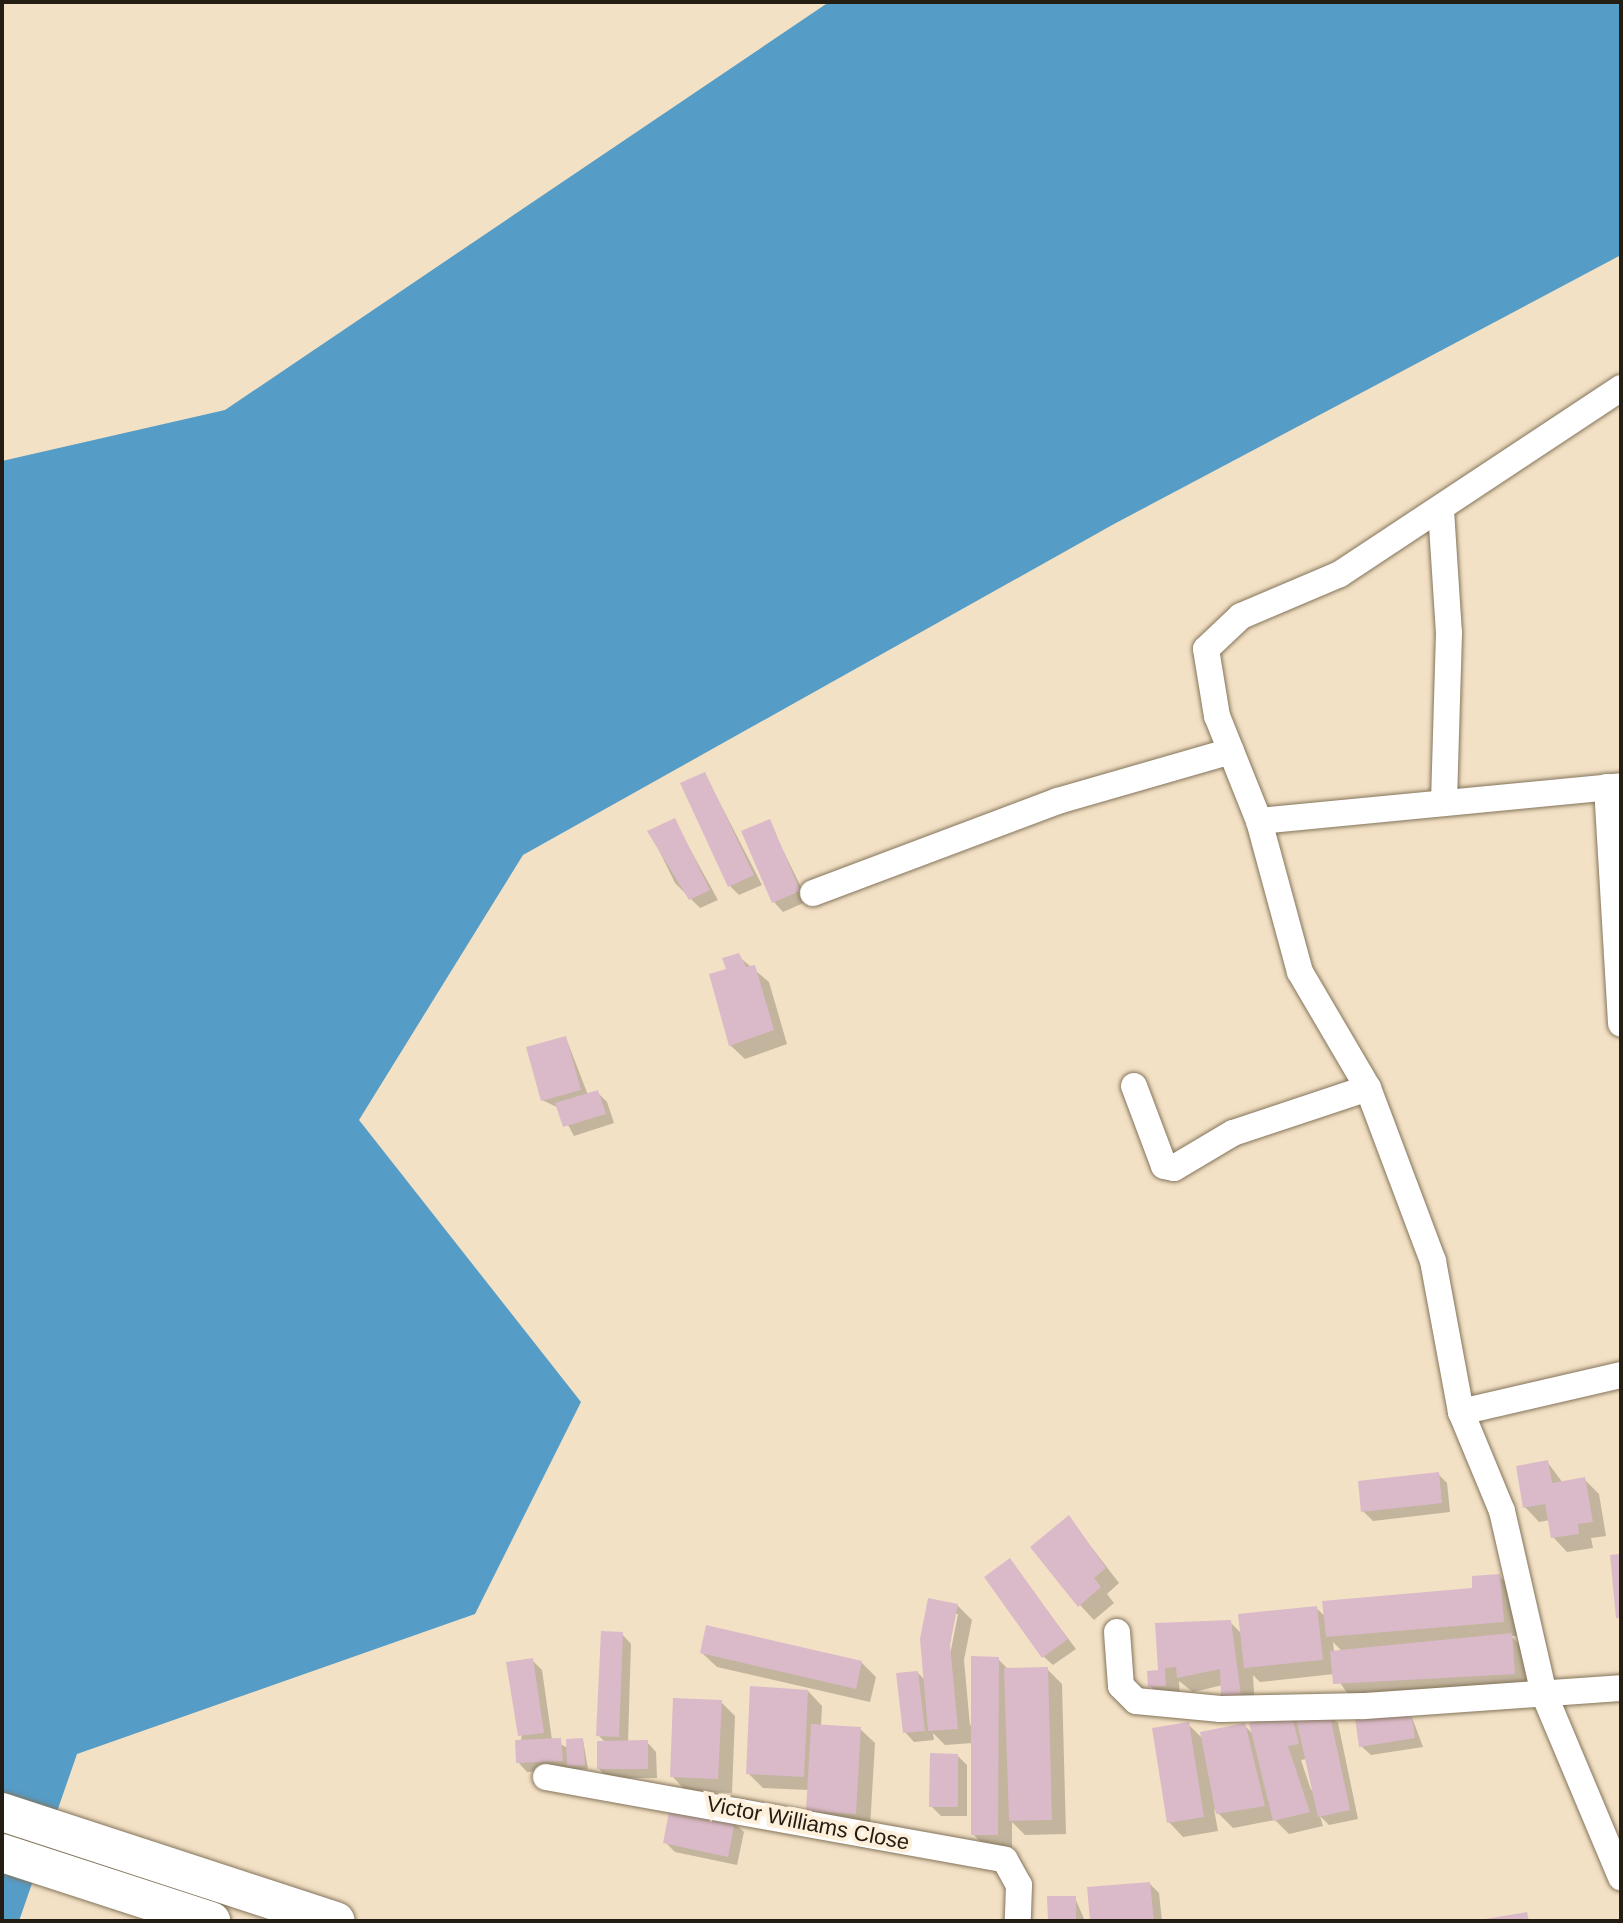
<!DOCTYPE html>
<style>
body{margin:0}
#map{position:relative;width:1623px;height:1923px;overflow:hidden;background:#f3e1c5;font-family:Helvetica,sans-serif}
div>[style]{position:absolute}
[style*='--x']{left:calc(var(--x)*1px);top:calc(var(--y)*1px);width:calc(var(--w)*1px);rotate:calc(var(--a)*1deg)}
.water>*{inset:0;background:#559cc7}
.shadow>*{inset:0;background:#0003}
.building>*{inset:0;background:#dabac9}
.roads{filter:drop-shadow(0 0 2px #83745b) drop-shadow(0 0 2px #83745b)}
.minor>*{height:26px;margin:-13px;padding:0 13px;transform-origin:13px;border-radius:13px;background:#fff}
.secondary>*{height:38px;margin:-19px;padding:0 19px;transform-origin:19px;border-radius:19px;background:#fff}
span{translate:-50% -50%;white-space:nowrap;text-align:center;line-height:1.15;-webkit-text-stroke:8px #fdefd9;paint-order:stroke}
.street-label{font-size:22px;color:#231d13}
.frame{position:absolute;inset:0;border:4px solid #231d13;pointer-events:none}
</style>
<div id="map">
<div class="water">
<div style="clip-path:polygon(829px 2px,1621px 2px,1621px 255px,1114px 524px,523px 855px,359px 1120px,581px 1402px,475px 1614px,77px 1754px,19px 1921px,2px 1921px,2px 461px,225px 410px)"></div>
</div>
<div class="shadow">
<div style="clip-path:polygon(705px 774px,762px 885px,739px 895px,730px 886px)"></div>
<div style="clip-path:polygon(674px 820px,718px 900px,700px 908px,675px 883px,650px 832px)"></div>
<div style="clip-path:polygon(769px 822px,808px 901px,783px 912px,774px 902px)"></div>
<div style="clip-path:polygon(738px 956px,769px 982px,787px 1044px,745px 1059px,730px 1045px,729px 970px)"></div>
<div style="clip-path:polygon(566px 1038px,588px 1095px,597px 1092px,607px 1102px,614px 1123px,574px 1136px,559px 1108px,542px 1100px)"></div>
<div style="clip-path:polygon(1548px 1463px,1563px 1483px,1585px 1480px,1599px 1494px,1606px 1536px,1591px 1538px,1593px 1548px,1567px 1552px,1553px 1537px,1550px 1520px,1539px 1522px,1525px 1507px)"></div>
<div style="clip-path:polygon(1438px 1474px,1447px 1483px,1450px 1512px,1373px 1521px,1363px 1511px)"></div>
<div style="clip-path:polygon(1069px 1518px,1119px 1583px,1107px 1594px,1114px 1603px,1094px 1620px,1080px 1605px)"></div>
<div style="clip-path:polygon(1010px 1561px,1076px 1649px,1053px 1665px,1043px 1656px)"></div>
<div style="clip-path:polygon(evenodd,1499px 1576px,1514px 1590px,1518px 1636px,1511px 1636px,1525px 1650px,1528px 1688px,1350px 1697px,1334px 1674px,1260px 1682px,1253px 1675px,1255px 1710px,1223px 1685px,1193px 1692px,1179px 1681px,1180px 1700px,1164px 1700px,1150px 1686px,1160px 1672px,1157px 1625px,1230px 1622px,1242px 1634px,1316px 1608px,1326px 1617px,1475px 1590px,1499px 1576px,1333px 1642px,1343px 1652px,1334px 1652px,1333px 1642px)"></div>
<div style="clip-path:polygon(evenodd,957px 1605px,972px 1620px,964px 1660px,970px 1726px,998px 1659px,1009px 1670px,1047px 1669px,1062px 1684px,1066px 1834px,1025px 1835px,1012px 1822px,1012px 1849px,987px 1849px,973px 1834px,973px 1743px,945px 1745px,933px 1733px,934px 1740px,914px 1742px,905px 1732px,918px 1673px,926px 1681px,957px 1605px,954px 1614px,958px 1614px,950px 1655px,946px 1654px,954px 1614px)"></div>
<div style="clip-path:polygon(622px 1634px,631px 1644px,628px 1742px,647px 1742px,656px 1752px,657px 1778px,608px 1778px,599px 1769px,606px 1743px,598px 1735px)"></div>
<div style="clip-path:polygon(702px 1653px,861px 1662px,876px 1677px,870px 1702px,717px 1667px)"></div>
<div style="clip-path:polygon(532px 1660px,542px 1670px,552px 1740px,568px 1748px,583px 1740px,588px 1769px,527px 1772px,518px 1762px)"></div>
<div style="clip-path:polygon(808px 1691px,822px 1706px,821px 1726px,860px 1729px,875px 1743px,870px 1828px,822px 1824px,808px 1810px,809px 1790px,763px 1788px,748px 1773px)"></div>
<div style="clip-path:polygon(721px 1702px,735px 1716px,732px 1793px,686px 1791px,672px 1776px)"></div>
<div style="clip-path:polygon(1410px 1712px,1423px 1747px,1371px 1755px,1361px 1746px)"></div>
<div style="clip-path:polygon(evenodd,1328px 1714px,1338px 1723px,1358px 1819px,1329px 1825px,1320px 1816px,1323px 1826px,1289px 1834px,1275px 1820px,1233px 1828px,1214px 1809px,1218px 1831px,1183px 1837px,1169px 1822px,1188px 1724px,1203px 1739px,1244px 1725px,1254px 1735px,1291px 1715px,1297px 1721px,1328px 1714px,1307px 1759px,1314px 1789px,1311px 1790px,1301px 1760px,1307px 1759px)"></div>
<div style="clip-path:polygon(958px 1756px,967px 1765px,967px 1816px,941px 1816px,931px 1806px)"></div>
<div style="clip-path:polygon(734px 1823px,744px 1832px,737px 1865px,675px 1852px,666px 1843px)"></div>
<div style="clip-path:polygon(1150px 1884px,1159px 1893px,1162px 1921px,1092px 1921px)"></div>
<div style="clip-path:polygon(1075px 1898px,1085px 1921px,1050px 1921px)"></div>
</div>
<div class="building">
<div style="clip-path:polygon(705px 772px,754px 875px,728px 887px,680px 783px)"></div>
<div style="clip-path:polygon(675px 818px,710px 890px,689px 900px,647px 831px)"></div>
<div style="clip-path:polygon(770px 819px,800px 891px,772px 903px,741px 831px)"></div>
<div style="clip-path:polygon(739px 953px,746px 967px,755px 965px,774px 1030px,729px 1046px,709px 974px,726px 969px,722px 958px)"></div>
<div style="clip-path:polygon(566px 1036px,581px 1090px,541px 1101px,526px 1047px)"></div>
<div style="clip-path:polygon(598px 1090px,606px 1114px,563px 1127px,555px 1103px)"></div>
<div style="clip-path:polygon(1548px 1460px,1552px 1483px,1585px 1477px,1593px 1522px,1578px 1524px,1579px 1534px,1551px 1538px,1545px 1504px,1523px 1508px,1516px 1466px)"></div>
<div style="clip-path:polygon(1439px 1472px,1442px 1503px,1361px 1512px,1358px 1481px)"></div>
<div style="clip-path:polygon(1069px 1515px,1106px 1568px,1094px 1578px,1101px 1587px,1078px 1607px,1030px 1547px)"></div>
<div style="clip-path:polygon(1621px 1554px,1621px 1618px,1616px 1618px,1610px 1555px)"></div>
<div style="clip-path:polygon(1010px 1558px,1068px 1639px,1042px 1658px,984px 1577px)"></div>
<div style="clip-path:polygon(1500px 1574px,1504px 1622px,1326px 1637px,1322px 1601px,1472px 1588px,1472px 1576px)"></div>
<div style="clip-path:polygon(928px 1598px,958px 1604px,950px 1645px,958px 1729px,928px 1731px,920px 1639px)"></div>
<div style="clip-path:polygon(1317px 1606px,1323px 1660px,1244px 1668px,1238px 1614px)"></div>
<div style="clip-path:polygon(1231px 1620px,1241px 1696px,1221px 1697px,1220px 1669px,1177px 1678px,1176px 1667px,1165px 1668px,1166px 1686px,1148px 1687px,1147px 1671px,1158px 1670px,1155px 1623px)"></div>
<div style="clip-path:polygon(706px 1625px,862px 1661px,856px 1689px,700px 1653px)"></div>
<div style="clip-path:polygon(601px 1631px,623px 1632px,619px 1737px,596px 1736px)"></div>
<div style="clip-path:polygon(1512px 1633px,1515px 1674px,1333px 1684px,1330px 1651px)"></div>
<div style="clip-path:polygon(971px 1656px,999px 1657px,998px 1835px,971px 1835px)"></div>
<div style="clip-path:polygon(533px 1658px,544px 1733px,518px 1736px,506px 1662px)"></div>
<div style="clip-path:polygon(1048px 1667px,1052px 1820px,1009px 1821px,1004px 1668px)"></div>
<div style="clip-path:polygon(918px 1671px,925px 1731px,903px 1733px,896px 1673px)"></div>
<div style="clip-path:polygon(750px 1686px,808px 1690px,804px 1777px,746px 1774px)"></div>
<div style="clip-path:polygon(673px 1698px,722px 1700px,718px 1779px,670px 1777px)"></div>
<div style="clip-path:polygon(1411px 1710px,1415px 1738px,1359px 1747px,1355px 1718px)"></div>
<div style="clip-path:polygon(1329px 1711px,1350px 1810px,1318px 1817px,1296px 1718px)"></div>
<div style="clip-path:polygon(1291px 1712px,1299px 1744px,1288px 1746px,1310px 1812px,1273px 1821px,1249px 1723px)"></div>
<div style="clip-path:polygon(1189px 1722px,1204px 1817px,1167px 1823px,1152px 1728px)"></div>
<div style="clip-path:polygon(1245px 1723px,1265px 1806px,1216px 1814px,1200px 1732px)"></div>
<div style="clip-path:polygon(811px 1724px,861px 1727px,856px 1814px,806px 1811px)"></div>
<div style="clip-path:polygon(561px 1738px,563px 1761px,516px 1763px,515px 1740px)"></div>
<div style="clip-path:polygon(583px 1738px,585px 1765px,567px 1766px,566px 1739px)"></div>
<div style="clip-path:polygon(648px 1740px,648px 1769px,597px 1769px,597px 1741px)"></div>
<div style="clip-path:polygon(930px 1753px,958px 1754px,958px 1807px,929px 1807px)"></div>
<div style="clip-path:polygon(670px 1807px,735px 1821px,728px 1857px,663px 1843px)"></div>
<div style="clip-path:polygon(1150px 1882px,1154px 1921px,1090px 1921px,1087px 1887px)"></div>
<div style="clip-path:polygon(1047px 1896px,1076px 1896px,1076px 1921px,1048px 1921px)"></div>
<div style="clip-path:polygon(1527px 1912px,1529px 1921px,1485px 1921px,1485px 1919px)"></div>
</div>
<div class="roads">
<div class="minor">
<div style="--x:1621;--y:388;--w:337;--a:146.5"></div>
<div style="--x:1340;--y:574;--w:108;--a:157"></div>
<div style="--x:1241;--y:616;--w:48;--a:136.7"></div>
<div style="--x:1206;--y:649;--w:68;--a:80.7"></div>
<div style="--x:1217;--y:716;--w:113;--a:68.2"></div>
<div style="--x:1259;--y:821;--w:156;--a:74.8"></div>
<div style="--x:1300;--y:972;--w:134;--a:59.6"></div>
<div style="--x:1368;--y:1088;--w:185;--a:69.4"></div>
<div style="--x:1433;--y:1261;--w:154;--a:79.5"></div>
<div style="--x:1461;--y:1412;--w:107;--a:67.5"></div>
<div style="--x:1502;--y:1511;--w:188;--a:77.1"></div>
<div style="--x:1544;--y:1694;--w:199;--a:67.2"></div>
<div style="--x:1441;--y:510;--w:123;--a:86.3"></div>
<div style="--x:1449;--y:633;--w:168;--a:91.7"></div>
<div style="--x:1607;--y:787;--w:237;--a:86.6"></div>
<div style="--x:1259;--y:821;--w:364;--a:-5.5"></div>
<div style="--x:813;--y:893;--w:262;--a:-20.6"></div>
<div style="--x:1058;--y:801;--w:180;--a:-16.1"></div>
<div style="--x:1134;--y:1086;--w:85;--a:69.4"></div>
<div style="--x:1164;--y:1166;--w:10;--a:11"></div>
<div style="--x:1174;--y:1168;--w:69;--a:-30.7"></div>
<div style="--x:1233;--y:1133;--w:142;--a:-18.4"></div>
<div style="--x:1461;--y:1412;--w:164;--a:-13"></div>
<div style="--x:1117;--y:1632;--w:54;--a:85.8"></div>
<div style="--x:1121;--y:1686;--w:21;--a:45"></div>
<div style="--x:1136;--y:1701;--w:85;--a:5.4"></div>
<div style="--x:1221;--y:1709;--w:143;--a:-1.2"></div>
<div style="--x:1364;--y:1706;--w:258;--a:-4"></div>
<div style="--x:546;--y:1777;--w:466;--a:10.2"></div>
<div style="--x:1005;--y:1860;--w:29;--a:61"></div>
<div style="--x:1019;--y:1885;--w:36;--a:92"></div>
</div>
<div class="secondary">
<div style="--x:2;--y:1812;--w:351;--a:18.1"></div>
<div style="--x:2;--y:1853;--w:220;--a:18"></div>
</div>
</div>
<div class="street-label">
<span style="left:808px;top:1823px;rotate:11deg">Victor Williams Close</span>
</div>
<div class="frame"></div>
</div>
